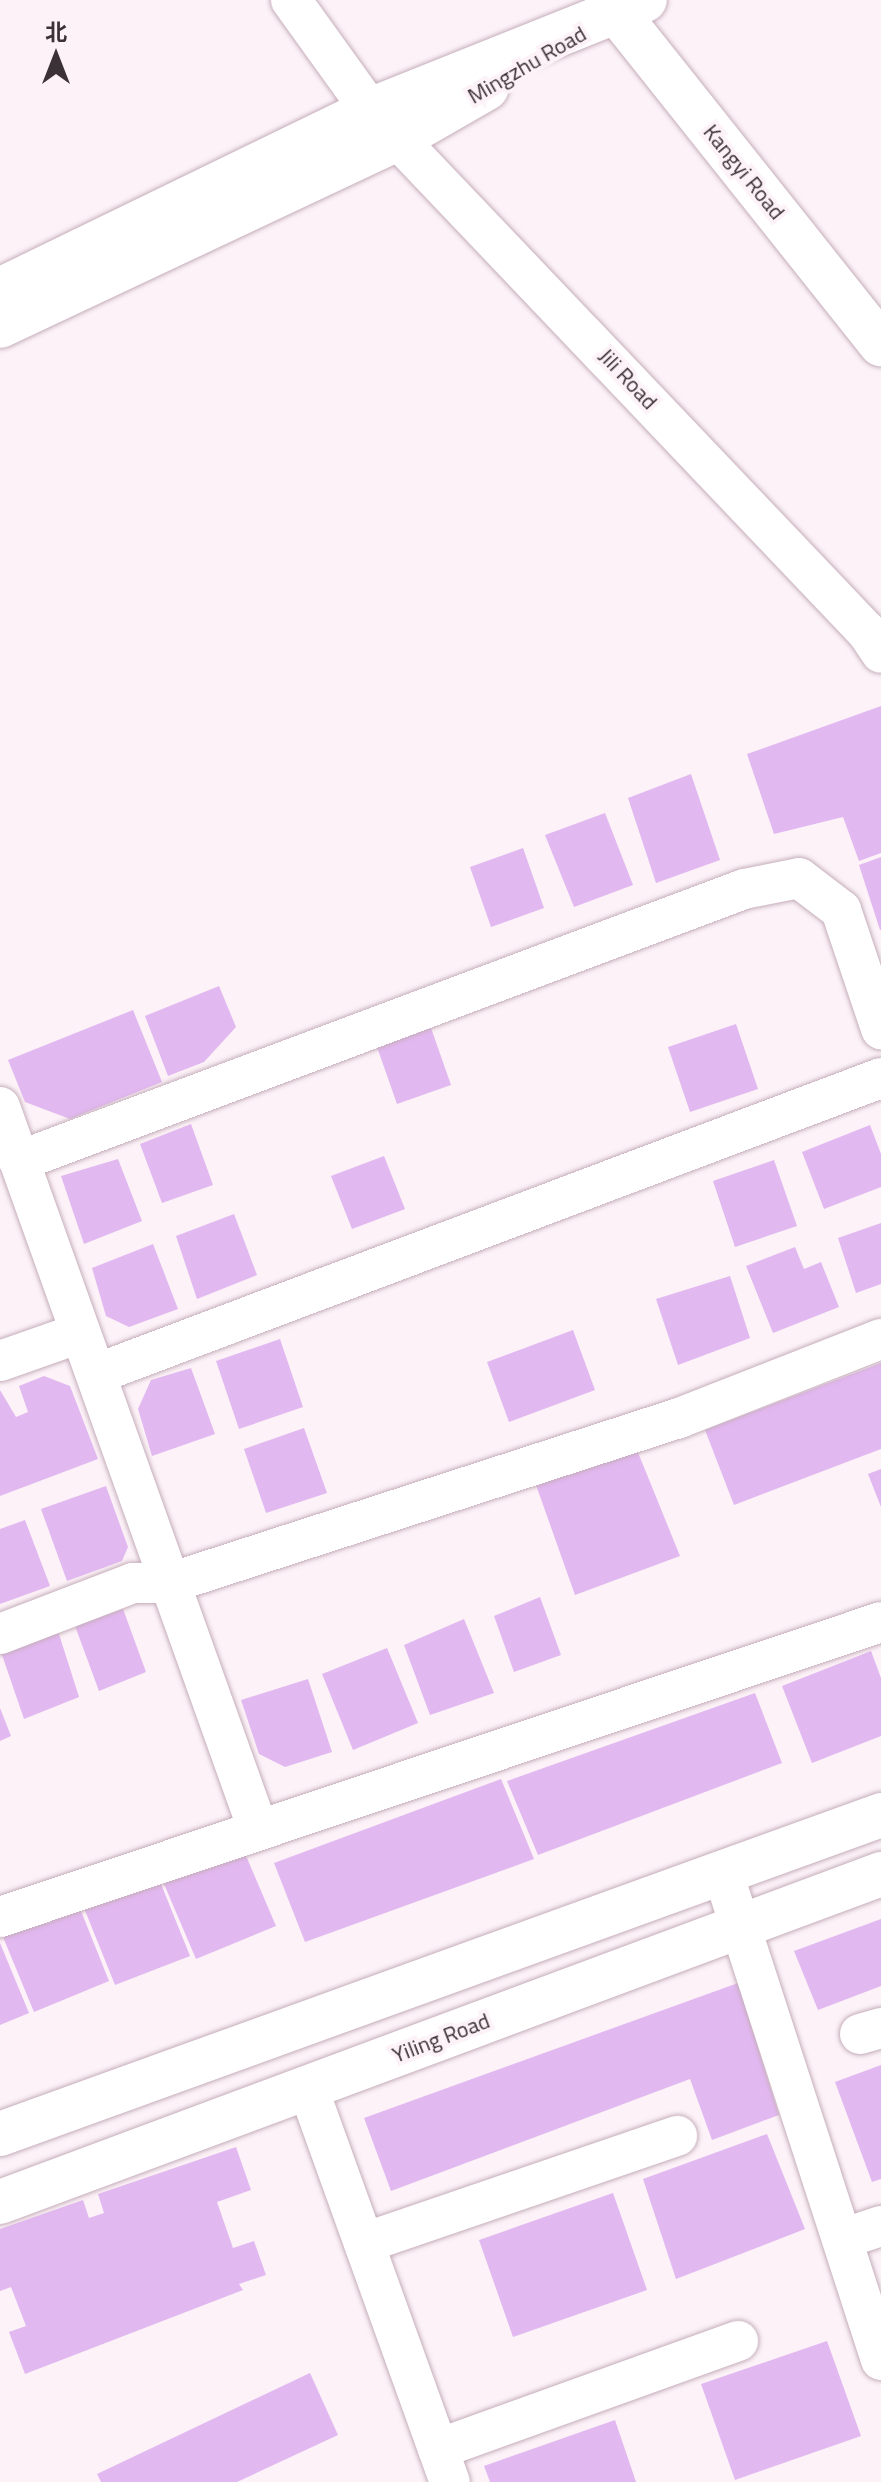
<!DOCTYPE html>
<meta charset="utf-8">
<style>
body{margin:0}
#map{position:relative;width:881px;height:2482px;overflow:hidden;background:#fcf2f7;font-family:"Titillium Web","Noto Sans SC",sans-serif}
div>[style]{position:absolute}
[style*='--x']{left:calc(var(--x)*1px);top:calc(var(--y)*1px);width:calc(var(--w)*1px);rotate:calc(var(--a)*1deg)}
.building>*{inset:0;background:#e2b8f1}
.roads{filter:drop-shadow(0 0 2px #c5adba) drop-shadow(0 0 2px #c5adba)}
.street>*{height:40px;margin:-20px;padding:0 20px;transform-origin:20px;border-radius:20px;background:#fff}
.secondary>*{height:44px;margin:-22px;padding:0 22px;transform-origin:22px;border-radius:22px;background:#fff}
span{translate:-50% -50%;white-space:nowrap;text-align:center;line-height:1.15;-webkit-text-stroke:8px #fcf2f7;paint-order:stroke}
.street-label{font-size:22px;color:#3b3237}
.north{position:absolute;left:16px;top:16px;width:80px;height:80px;-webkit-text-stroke:6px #fcf2f7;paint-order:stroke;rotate:0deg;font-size:22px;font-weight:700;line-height:32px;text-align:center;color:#3b3237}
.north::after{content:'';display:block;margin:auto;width:28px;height:36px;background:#3b3237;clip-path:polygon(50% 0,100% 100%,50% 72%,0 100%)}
</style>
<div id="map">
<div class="building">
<div style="clip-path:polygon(881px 706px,881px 853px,859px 861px,843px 817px,774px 834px,747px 754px)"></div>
<div style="clip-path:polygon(691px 774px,720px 860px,656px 883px,628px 798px)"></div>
<div style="clip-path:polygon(605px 813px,633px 885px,574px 907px,545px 835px)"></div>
<div style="clip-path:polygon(523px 848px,544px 908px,491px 927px,470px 867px)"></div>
<div style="clip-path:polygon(881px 857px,881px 930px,880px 930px,859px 865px)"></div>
<div style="clip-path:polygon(219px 986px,236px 1027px,204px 1062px,168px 1076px,145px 1016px)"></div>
<div style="clip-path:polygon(133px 1010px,162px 1082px,70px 1119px,25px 1102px,8px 1060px)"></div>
<div style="clip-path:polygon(736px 1024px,758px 1089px,690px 1112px,668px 1047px)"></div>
<div style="clip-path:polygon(431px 1028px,451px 1085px,397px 1104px,377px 1047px)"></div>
<div style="clip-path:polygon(191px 1124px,213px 1185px,162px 1203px,140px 1144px)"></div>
<div style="clip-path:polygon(870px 1125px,881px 1154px,881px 1187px,824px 1209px,802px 1152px)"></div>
<div style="clip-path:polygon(384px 1156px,405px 1209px,352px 1229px,331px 1176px)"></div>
<div style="clip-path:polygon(118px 1159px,142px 1221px,84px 1244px,61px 1176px)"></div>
<div style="clip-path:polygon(774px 1160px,797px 1226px,735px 1247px,713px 1181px)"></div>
<div style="clip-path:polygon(234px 1214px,257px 1275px,197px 1299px,176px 1236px)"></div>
<div style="clip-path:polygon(881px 1223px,881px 1284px,856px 1293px,838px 1238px)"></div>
<div style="clip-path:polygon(153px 1244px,178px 1309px,129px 1327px,106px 1316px,92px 1268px)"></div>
<div style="clip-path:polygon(795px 1247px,804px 1269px,821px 1262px,839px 1307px,773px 1333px,746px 1266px)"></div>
<div style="clip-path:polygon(730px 1276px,750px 1338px,678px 1365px,656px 1299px)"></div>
<div style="clip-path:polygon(573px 1330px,595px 1390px,509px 1422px,487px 1362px)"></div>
<div style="clip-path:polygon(280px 1339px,303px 1407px,239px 1429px,216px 1361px)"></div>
<div style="clip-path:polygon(881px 1363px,881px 1449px,734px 1505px,705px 1430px)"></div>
<div style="clip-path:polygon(191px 1368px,215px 1434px,152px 1456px,138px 1409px,151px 1380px)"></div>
<div style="clip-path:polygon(44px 1376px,70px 1386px,98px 1459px,0 1496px,0 1390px,16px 1417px,28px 1412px,19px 1386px)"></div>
<div style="clip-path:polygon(304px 1428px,327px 1493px,266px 1513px,244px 1449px)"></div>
<div style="clip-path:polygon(637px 1450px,680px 1556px,575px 1595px,536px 1485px)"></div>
<div style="clip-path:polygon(881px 1469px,881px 1507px,868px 1474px)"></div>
<div style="clip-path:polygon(106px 1486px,128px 1547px,122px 1561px,67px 1581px,41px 1509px)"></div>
<div style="clip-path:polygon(25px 1520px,50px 1586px,0 1604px,0 1529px)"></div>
<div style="clip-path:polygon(540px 1597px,561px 1655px,514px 1672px,494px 1616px)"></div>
<div style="clip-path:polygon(123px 1609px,146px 1672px,99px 1691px,75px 1626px)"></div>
<div style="clip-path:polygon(464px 1619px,494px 1693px,430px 1715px,404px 1645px)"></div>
<div style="clip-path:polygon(58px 1631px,79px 1697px,24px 1719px,1px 1652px)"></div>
<div style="clip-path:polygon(387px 1648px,418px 1723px,353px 1750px,322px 1674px)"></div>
<div style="clip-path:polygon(871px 1651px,881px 1678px,881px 1736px,812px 1763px,782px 1686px)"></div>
<div style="clip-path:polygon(308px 1679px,332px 1752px,285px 1767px,259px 1754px,241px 1700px)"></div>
<div style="clip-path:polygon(755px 1693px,782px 1763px,538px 1855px,507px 1781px)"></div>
<div style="clip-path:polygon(0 1708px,11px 1736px,0 1741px)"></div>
<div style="clip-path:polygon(501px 1779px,534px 1859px,305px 1942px,274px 1863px)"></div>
<div style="clip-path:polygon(241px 1844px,276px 1926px,196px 1959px,161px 1877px)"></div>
<div style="clip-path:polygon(159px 1879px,190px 1956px,115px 1985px,84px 1908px)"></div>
<div style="clip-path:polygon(79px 1906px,109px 1981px,34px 2012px,3px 1937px)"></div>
<div style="clip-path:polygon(881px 1919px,881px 1986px,818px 2010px,794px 1951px)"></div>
<div style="clip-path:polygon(0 1943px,29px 2013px,0 2025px)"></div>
<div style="clip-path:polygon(738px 1983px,779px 2115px,712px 2140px,690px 2079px,391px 2191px,364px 2118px)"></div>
<div style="clip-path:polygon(881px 2065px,881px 2179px,872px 2182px,835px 2082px)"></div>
<div style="clip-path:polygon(767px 2134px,805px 2229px,676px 2279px,643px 2179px)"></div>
<div style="clip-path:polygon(236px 2147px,251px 2190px,217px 2202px,233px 2248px,254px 2241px,266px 2275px,239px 2284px,243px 2290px,25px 2374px,9px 2332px,26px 2326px,11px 2287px,0 2291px,0 2229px,83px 2200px,89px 2218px,104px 2213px,98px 2194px)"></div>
<div style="clip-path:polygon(613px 2193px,647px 2290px,513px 2337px,479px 2240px)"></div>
<div style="clip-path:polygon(827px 2341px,861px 2436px,735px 2480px,701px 2384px)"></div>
<div style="clip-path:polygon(310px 2373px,338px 2435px,237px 2482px,101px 2482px,97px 2474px)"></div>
<div style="clip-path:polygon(615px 2420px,636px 2482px,490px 2482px,484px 2466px)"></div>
</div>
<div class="roads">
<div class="street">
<div style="--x:291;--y:0;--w:135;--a:54.3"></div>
<div style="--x:370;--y:110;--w:721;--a:46.41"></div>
<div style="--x:867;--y:632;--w:25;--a:56"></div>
<div style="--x:0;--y:1107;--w:767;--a:70.34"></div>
<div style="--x:19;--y:1161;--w:774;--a:-20.56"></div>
<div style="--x:744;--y:889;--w:56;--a:-11.3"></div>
<div style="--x:799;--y:878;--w:53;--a:37.3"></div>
<div style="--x:841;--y:910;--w:126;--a:71.4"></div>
<div style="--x:0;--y:1361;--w:85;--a:-19.3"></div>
<div style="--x:96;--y:1374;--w:839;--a:-20.66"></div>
<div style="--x:0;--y:1634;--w:142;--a:-21"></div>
<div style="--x:133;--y:1583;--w:37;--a:0"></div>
<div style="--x:170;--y:1583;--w:535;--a:-17.96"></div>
<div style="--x:679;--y:1418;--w:217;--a:-21.4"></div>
<div style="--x:723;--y:1873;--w:512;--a:72.03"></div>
<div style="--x:0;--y:1917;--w:929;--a:-18.51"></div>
<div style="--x:860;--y:2034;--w:22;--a:-16"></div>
<div style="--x:308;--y:2088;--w:419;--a:70.2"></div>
<div style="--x:842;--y:2239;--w:41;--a:-18.4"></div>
<div style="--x:364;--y:2243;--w:331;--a:-18.9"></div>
<div style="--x:438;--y:2449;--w:319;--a:-19.8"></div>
</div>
<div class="secondary">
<div style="--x:607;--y:0;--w:440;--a:51.5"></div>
<div style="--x:0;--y:290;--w:411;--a:-25.9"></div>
<div style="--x:370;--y:110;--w:296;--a:-21.8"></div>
<div style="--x:0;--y:326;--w:442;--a:-25.2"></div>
<div style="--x:400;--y:138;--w:100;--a:-29.9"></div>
<div style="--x:0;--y:2134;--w:937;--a:-19.9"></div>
<div style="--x:0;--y:2202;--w:940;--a:-20.42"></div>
</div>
</div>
<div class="street-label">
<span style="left:527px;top:65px;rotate:-30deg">Mingzhu Road</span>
<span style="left:744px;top:172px;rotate:51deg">Kangyi Road</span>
<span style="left:628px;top:379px;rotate:47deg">Jili Road</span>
<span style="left:441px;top:2038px;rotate:-21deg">Yiling Road</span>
</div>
<div class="north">北</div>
</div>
